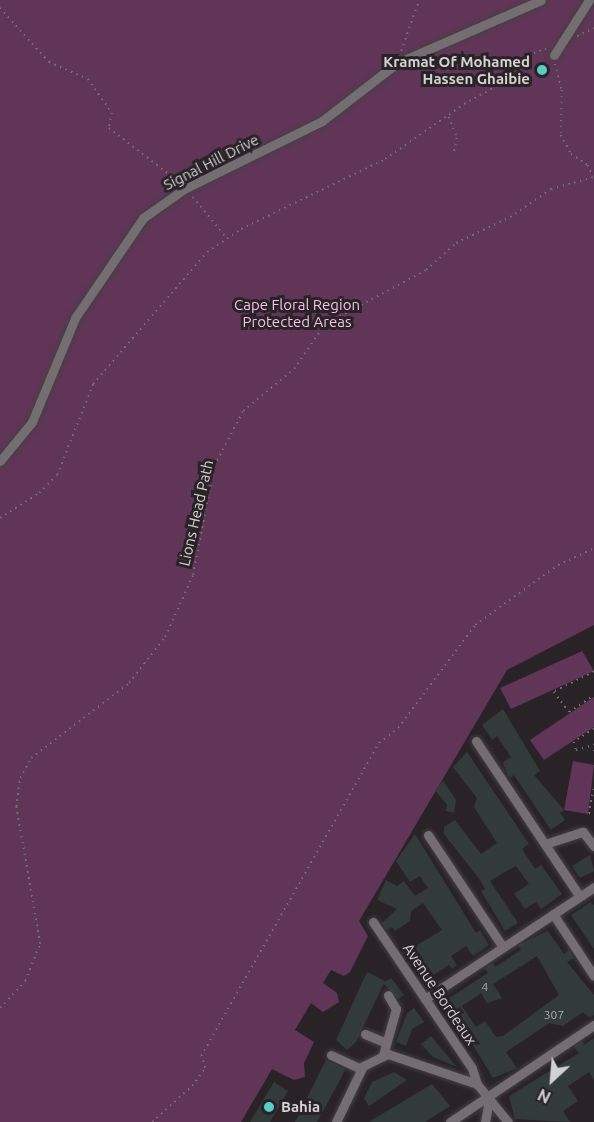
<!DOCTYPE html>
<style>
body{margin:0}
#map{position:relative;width:594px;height:1122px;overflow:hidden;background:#292327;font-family:Ubuntu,sans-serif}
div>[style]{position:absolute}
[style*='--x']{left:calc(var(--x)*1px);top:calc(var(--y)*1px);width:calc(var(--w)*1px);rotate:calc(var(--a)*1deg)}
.green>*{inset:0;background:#613557}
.building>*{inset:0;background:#333b3a}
.path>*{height:1.5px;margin-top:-0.75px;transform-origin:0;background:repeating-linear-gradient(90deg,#746f72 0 1.5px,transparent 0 6px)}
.roads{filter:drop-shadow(0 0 2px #444043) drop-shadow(0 0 2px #444043)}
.minor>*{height:9px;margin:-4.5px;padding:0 4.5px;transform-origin:4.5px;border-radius:4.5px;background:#746d72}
.dots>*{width:16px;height:16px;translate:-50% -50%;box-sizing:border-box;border:3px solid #292327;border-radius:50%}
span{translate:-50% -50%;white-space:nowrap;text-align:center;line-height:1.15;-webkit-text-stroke:6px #292327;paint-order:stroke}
.number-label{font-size:12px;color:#acacad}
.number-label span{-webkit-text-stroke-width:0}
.poi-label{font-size:15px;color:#d4d1d3;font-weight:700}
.right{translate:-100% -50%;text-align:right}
.left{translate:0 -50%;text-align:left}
.street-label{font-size:15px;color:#d4d1d3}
.park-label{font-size:15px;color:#fabeeb}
.north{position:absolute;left:522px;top:1050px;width:60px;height:60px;-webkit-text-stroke:4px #292327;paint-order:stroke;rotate:206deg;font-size:16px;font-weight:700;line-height:24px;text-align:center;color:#d4d1d3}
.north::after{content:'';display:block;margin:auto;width:21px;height:27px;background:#d4d1d3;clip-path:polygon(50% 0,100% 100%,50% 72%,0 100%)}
</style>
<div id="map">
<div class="green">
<div style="clip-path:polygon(0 0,594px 0,594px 625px,507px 670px,359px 921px,368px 936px,350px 972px,344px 976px,331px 970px,323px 983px,337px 993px,339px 1002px,323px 1012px,311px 1003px,295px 1030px,314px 1042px,304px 1063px,305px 1077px,294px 1080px,272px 1069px,241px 1122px,0 1122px)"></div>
<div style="clip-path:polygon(582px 651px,594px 671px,511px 709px,500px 688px)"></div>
<div style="clip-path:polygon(594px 697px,594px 727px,544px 760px,530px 740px)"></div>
<div style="clip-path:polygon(573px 761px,594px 765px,588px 814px,564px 810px)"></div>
</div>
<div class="building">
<div style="clip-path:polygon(503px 709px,540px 771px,534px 775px,564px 810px,560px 813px,565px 820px,551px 830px,514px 775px,510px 778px,506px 771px,503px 762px,511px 757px,497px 736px,492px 740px,482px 725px)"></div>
<div style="clip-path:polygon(467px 752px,529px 844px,522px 849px,535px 869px,541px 865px,562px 894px,541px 909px,536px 902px,525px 909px,514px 894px,529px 884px,516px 866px,501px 874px,490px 881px,518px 923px,505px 931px,481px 891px,485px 889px,480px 880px,444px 834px,444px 827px,455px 820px,481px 854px,497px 843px,474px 807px,477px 798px,453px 767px)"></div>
<div style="clip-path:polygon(443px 781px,456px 800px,454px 813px,446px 811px,447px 805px,435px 790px)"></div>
<div style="clip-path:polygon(415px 834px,476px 933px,480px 930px,489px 945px,473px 956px,466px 946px,451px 956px,457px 965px,452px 969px,449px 965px,424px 981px,404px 953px,442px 930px,423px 903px,411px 911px,410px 921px,395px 931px,392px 927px,387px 930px,382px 923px,397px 909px,377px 900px,386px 880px,397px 886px,404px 881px,415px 896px,428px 888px,420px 876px,410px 882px,396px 861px)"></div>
<div style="clip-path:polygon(590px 855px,594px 871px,580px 878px,572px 866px)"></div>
<div style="clip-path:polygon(591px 902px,594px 906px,594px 949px,571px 915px)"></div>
<div style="clip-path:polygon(evenodd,548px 931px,564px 954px,569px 950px,574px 958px,567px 962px,594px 995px,594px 1015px,590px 1018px,583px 1012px,563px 1026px,549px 1023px,506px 1052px,517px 1068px,493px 1078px,446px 1000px,488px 973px,485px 968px,493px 963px,495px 967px,521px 950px,518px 945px,548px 931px,537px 956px,559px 995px,503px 1036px,496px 1037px,485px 1021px,476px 1027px,462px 1006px,481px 993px,487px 1003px,502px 998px,493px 984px,537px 956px)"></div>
<div style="clip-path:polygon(367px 972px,385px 981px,356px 1042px,347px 1050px,336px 1040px)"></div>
<div style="clip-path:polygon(391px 978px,404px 995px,398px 999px,383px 983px)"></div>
<div style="clip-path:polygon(414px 1008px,424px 1022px,412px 1029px,406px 1046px,396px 1042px,407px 1013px)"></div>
<div style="clip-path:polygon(431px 1036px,457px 1067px,433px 1057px,421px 1044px)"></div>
<div style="clip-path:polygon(594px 1038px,594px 1080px,589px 1072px,568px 1086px,578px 1101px,563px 1111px,570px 1122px,515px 1119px,509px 1096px,579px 1053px,574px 1047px,582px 1041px,584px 1045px)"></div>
<div style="clip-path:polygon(326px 1060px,345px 1069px,342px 1076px,317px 1122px,295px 1122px)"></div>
<div style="clip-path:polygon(394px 1072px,407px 1080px,369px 1106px,364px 1098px,372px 1082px)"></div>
<div style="clip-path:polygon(274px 1082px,288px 1091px,270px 1122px,250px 1122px)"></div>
<div style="clip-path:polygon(432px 1084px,450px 1106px,425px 1122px,369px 1122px)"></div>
</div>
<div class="path">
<div style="--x:0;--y:8;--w:73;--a:47.8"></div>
<div style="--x:49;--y:62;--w:43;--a:23.6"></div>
<div style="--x:88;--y:79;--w:42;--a:54.8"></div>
<div style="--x:112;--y:113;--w:15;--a:101"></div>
<div style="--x:109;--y:128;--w:88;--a:37.6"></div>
<div style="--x:577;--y:36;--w:19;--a:-25"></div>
<div style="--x:401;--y:51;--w:54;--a:-70.6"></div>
<div style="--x:555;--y:64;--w:27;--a:75"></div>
<div style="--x:562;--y:90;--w:45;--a:91.3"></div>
<div style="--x:561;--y:135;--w:21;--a:62"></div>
<div style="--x:571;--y:154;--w:20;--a:33"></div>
<div style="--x:588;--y:165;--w:12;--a:66"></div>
<div style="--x:449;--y:117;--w:22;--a:69"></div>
<div style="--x:457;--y:138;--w:15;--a:101"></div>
<div style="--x:193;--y:197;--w:52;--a:50.5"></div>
<div style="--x:0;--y:518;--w:46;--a:-32.7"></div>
<div style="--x:39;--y:493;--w:25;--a:-45"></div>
<div style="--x:57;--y:475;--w:98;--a:-68.4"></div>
<div style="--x:93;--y:384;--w:174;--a:-49.2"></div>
<div style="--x:207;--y:252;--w:41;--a:-34.1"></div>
<div style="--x:241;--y:229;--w:160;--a:-25.9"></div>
<div style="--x:385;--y:159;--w:96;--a:-34.8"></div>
<div style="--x:464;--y:104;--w:60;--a:-28.7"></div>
<div style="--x:517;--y:75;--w:23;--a:-61"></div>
<div style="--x:528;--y:55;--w:21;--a:-19"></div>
<div style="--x:594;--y:672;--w:45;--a:153.4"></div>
<div style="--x:554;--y:692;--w:25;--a:53"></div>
<div style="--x:569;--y:712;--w:30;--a:-34"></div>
<div style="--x:594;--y:729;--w:24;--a:147"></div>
<div style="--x:574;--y:742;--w:8;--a:76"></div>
<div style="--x:576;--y:750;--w:19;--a:-16"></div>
<div style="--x:594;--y:750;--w:3;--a:90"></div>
<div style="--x:594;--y:789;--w:25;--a:102"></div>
<div style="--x:589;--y:813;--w:5;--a:22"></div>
<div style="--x:0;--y:1008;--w:37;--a:-47"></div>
<div style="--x:25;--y:981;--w:40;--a:-68"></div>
<div style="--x:40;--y:944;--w:139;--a:-99.9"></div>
<div style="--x:16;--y:807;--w:29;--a:-82"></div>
<div style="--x:20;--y:778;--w:23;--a:-61"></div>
<div style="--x:31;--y:758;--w:123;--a:-37.4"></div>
<div style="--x:129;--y:683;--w:58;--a:-52"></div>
<div style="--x:165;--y:637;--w:68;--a:-65.7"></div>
<div style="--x:193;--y:575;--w:111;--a:-79.1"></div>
<div style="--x:214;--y:466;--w:62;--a:-62.2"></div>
<div style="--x:243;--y:411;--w:66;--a:-39.5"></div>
<div style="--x:294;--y:369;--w:53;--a:-55.7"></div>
<div style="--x:324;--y:325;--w:116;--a:-28.3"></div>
<div style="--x:426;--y:270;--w:40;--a:-42"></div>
<div style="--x:456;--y:243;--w:60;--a:-25.7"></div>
<div style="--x:510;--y:217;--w:50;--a:-34.3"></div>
<div style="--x:551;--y:189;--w:45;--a:-15.6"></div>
<div style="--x:152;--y:1122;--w:54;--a:-42"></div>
<div style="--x:192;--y:1086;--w:22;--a:-54"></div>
<div style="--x:205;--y:1068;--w:13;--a:-108"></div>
<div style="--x:201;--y:1056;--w:360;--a:-60.4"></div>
<div style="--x:379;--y:743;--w:24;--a:-38"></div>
<div style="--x:398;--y:728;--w:129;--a:-53.2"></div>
<div style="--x:475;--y:625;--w:102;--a:-35.9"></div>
<div style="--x:558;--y:565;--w:40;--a:-25"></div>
</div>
<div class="roads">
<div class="minor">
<div style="--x:554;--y:55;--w:65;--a:-57.5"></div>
<div style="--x:0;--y:461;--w:50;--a:-50.6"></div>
<div style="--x:32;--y:422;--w:113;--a:-67.5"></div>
<div style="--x:75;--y:318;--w:121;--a:-55.8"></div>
<div style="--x:143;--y:218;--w:50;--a:-35.3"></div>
<div style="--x:184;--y:189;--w:154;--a:-26.2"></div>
<div style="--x:322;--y:121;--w:95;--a:-37.7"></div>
<div style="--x:397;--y:63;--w:157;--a:-23.6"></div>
<div style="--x:476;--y:741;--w:187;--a:56.3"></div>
<div style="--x:428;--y:835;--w:135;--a:56.2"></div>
<div style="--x:545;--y:844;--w:40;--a:-18"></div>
<div style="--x:583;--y:832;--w:18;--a:52"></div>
<div style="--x:553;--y:914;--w:74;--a:56.5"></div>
<div style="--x:373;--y:922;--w:176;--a:55.9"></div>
<div style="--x:472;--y:1068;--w:17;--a:73"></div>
<div style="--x:425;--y:999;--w:203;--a:-33.5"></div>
<div style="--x:365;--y:1034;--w:21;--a:23"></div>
<div style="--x:331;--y:1055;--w:33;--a:25"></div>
<div style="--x:383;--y:1055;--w:48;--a:-74.2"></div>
<div style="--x:396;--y:1009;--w:16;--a:-120"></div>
<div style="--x:336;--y:1122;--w:62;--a:-64.3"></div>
<div style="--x:363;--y:1066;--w:28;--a:-26"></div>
<div style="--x:388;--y:1054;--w:94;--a:18.6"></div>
<div style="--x:477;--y:1084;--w:49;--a:50.8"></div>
<div style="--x:450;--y:1122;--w:174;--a:-34"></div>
<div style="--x:485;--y:1122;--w:27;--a:-80"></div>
</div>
</div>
<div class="dots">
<div style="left:542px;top:70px;background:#56cec3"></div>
<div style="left:269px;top:1107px;background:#56cec3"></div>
</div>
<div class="number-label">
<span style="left:485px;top:987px">4</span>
<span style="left:554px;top:1015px">307</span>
</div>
<div class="poi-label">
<span class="right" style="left:530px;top:70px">Kramat Of Mohamed<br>Hassen Ghaibie</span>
<span class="left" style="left:281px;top:1107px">Bahia</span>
</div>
<div class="street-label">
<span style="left:211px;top:162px;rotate:-27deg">Signal Hill Drive</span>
<span style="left:196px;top:513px;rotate:-77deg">Lions Head Path</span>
<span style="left:440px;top:994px;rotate:56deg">Avenue Bordeaux</span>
</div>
<div class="park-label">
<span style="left:297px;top:313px">Cape Floral Region<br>Protected Areas</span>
</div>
<div class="north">N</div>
</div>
